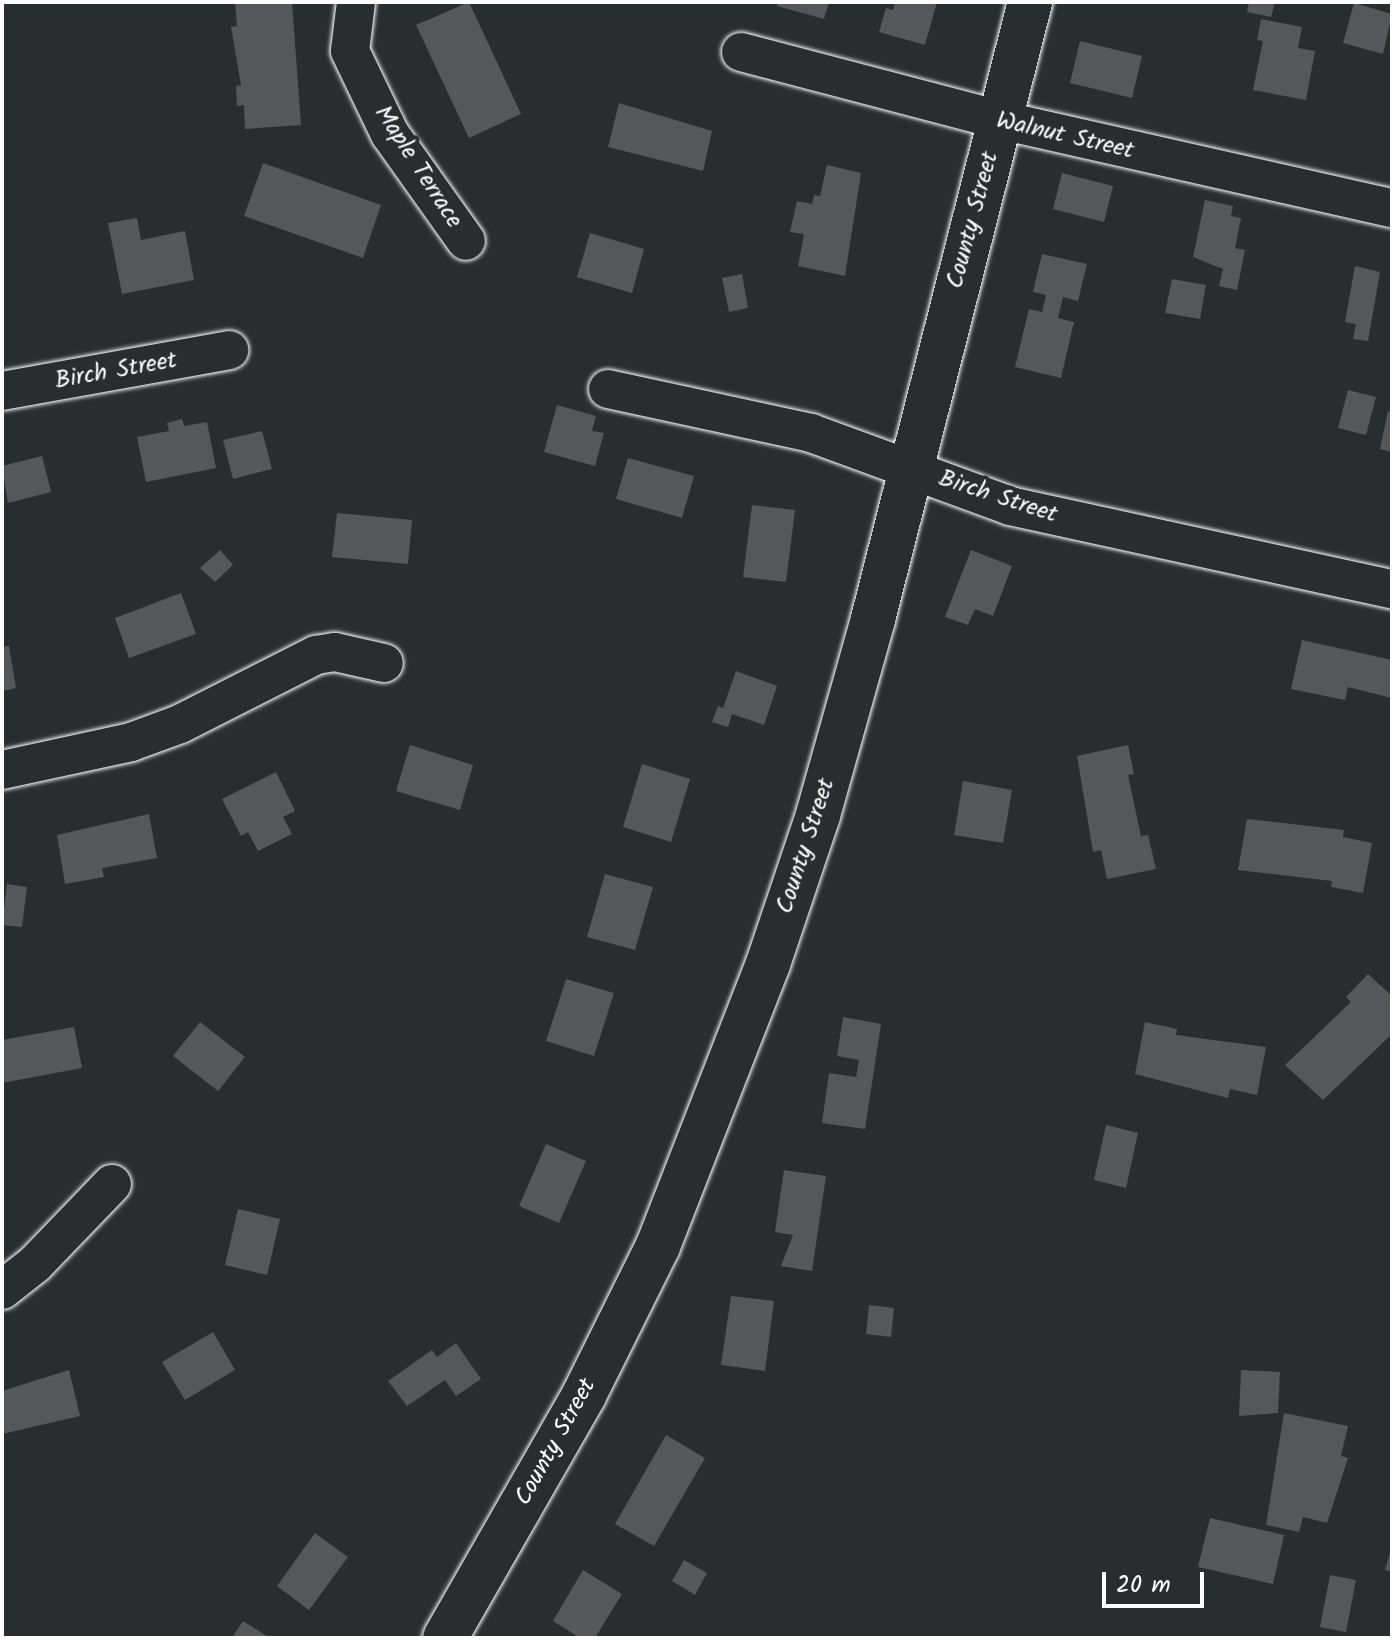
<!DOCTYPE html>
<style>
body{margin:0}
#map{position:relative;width:1394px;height:1640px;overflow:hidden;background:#2a2d2e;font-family:Kalam,sans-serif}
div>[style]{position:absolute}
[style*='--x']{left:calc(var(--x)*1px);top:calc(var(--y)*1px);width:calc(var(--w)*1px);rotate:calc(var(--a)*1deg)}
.building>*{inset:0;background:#555758}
.roads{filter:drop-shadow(0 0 2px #fff) drop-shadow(0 0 2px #fff)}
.minor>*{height:38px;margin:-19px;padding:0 19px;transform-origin:19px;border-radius:19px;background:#2a2d2e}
.major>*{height:44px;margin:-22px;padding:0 22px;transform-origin:22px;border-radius:22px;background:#2a2d2e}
span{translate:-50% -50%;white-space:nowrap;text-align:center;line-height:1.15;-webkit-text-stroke:8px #2a2d2e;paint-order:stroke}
.street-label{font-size:24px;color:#fff}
.frame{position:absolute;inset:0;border:4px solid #fff;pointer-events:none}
.scale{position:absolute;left:1102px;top:1572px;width:102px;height:36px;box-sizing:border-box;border:4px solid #fff;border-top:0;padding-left:10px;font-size:24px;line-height:28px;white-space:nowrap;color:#fff;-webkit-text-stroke:6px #2a2d2e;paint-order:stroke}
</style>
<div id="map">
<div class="building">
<div style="clip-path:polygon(292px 2px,301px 125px,245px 129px,244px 105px,237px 106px,236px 86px,241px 85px,231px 27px,237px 26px,235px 3px)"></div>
<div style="clip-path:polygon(469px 2px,521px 114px,469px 138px,416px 25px)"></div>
<div style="clip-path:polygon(778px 2px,829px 2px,824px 19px,777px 6px)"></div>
<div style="clip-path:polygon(895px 2px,937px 2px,925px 45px,879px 32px,886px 8px,893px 10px)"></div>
<div style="clip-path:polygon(1249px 2px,1275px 2px,1271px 17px,1247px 12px)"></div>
<div style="clip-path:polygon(1354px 3px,1392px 14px,1383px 54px,1343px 43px)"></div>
<div style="clip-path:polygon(1261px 19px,1302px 27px,1298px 48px,1315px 51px,1306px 100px,1253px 90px,1263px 41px,1257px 40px)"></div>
<div style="clip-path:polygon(1080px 41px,1142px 56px,1132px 98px,1070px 83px)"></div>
<div style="clip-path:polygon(619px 103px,712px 131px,703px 171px,608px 147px)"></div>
<div style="clip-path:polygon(263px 163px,381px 205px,363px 258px,244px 216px)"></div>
<div style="clip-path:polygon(827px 165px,861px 173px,845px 276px,798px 266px,804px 234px,790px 232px,797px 201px,812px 204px,814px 195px,820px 196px)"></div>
<div style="clip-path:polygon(1062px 173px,1113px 186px,1104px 222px,1053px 209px)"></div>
<div style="clip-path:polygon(1205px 200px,1233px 206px,1231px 216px,1241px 218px,1235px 248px,1245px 250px,1237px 290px,1219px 286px,1223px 269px,1193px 257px)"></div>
<div style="clip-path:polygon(137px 218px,141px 240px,185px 231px,194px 280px,122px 294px,108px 223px)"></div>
<div style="clip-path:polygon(590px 233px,644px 249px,632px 293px,577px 277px)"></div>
<div style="clip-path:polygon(1042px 254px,1087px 264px,1078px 301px,1063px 297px,1058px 318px,1074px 322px,1061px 378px,1015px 367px,1029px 309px,1042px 312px,1046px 295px,1033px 292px)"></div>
<div style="clip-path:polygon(1355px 266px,1380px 272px,1368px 341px,1353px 339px,1356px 324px,1345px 322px)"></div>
<div style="clip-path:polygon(742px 274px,748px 308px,729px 312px,722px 278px)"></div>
<div style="clip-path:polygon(1172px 279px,1206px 285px,1200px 319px,1165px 313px)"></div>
<div style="clip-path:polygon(1348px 390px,1376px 397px,1366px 435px,1338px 428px)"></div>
<div style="clip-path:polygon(557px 405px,596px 416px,592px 431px,604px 433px,595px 466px,544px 452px)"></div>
<div style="clip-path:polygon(1388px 411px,1392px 412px,1392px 452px,1380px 449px)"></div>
<div style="clip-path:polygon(182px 419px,184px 426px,207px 422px,216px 468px,146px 482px,137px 437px,169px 431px,167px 423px)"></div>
<div style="clip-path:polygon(262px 431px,272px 469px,233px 479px,223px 440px)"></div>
<div style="clip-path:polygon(42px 456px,51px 492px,8px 503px,2px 466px)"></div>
<div style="clip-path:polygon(628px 458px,694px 476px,682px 518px,616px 499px)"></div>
<div style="clip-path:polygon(752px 505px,795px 510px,786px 582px,743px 577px)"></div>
<div style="clip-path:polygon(337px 513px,412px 520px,408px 564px,332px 557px)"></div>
<div style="clip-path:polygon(220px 550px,233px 565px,215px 582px,200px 568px)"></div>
<div style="clip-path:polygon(971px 550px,1012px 566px,993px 616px,975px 609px,968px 625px,945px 617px)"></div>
<div style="clip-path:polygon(181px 593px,196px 634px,129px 658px,115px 618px)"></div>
<div style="clip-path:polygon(1302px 640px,1392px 660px,1392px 698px,1348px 687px,1345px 700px,1291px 689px)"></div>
<div style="clip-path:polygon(9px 646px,16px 688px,2px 691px,2px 647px)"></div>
<div style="clip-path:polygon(736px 671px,777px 686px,764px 725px,732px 714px,728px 727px,712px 722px,718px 706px,723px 708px)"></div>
<div style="clip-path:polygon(410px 745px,473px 765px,460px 810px,396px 791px)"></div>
<div style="clip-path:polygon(1128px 745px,1134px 774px,1128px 775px,1141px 836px,1148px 835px,1156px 869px,1107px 879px,1101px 850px,1093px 852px,1077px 756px)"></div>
<div style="clip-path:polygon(642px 764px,690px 779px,671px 842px,623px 827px)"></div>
<div style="clip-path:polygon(276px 772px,295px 811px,283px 817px,292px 834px,258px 851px,248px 832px,241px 836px,222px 799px)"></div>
<div style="clip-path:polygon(963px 781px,1012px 790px,1003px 843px,954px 835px)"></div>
<div style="clip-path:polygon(149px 814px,157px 858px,102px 868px,104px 877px,65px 884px,57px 835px)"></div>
<div style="clip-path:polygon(1247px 819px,1344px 830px,1343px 837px,1372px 843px,1363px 893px,1331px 887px,1332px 881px,1238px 870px)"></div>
<div style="clip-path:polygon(605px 874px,653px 887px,635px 950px,587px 937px)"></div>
<div style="clip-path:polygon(7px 884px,27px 887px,22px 927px,2px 925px)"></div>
<div style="clip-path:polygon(1368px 974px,1392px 996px,1392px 1034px,1323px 1100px,1285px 1065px,1351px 1002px,1346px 997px)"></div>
<div style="clip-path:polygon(566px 979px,614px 993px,594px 1056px,546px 1041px)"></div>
<div style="clip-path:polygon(843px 1017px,881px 1024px,865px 1129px,822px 1123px,829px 1073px,856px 1077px,859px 1060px,837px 1056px)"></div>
<div style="clip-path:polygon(200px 1022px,245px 1057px,218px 1091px,173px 1056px)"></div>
<div style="clip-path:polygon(1145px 1022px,1177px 1029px,1176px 1035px,1266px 1047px,1257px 1095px,1230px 1089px,1228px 1098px,1135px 1074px)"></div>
<div style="clip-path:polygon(74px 1027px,82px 1068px,2px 1083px,2px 1040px)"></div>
<div style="clip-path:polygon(1106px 1125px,1138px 1133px,1126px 1188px,1094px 1180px)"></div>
<div style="clip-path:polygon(546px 1144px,586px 1161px,559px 1223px,519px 1206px)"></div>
<div style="clip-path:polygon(784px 1170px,826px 1176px,812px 1271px,781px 1266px,793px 1235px,775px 1232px)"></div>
<div style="clip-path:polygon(238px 1209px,280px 1219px,267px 1275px,225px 1265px)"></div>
<div style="clip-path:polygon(731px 1296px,774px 1301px,765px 1371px,721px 1365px)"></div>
<div style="clip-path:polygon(869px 1305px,894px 1308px,891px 1337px,866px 1334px)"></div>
<div style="clip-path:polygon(213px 1332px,235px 1370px,185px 1400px,162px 1362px)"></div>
<div style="clip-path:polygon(456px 1343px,481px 1379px,456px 1396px,445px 1380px,407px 1406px,388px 1381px,432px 1350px,437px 1357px)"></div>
<div style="clip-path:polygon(69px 1370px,80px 1416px,2px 1434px,2px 1391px)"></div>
<div style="clip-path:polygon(1241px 1370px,1280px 1372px,1278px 1413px,1239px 1416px)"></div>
<div style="clip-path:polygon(1284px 1413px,1348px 1426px,1341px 1456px,1348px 1458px,1327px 1523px,1303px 1517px,1299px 1532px,1266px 1525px)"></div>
<div style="clip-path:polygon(666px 1435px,705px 1458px,654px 1546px,615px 1524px)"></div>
<div style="clip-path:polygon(1210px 1518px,1284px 1535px,1273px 1584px,1198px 1567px)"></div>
<div style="clip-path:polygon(315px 1533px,348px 1557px,309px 1610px,277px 1586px)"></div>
<div style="clip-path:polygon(1392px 1546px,1392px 1572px,1385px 1570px)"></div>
<div style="clip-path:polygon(684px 1560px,707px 1573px,695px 1595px,672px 1581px)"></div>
<div style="clip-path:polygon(583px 1570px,622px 1594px,595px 1638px,580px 1638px,553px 1621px)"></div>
<div style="clip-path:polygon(1330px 1575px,1356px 1580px,1346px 1632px,1320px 1627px)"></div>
<div style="clip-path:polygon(243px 1621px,270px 1638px,232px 1638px)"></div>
</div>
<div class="roads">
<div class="minor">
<div style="--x:356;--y:2;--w:49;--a:97"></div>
<div style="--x:350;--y:51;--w:92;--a:64.3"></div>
<div style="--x:390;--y:134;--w:131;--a:54.6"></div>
<div style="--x:741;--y:52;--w:268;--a:14.7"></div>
<div style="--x:1000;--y:120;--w:402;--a:12.7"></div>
<div style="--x:608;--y:389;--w:208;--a:12.2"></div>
<div style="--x:811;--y:433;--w:212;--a:20.1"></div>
<div style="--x:1010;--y:506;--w:391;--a:12.3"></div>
<div style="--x:2;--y:391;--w:231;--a:-10.2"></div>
<div style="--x:2;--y:770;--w:132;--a:-12.2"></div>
<div style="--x:131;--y:742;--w:52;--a:-20.2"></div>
<div style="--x:180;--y:724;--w:153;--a:-26.9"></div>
<div style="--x:316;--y:655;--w:19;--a:-9"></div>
<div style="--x:335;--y:652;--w:50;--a:12.7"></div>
<div style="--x:2;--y:1290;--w:42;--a:-38.2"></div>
<div style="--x:35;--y:1264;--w:111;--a:-46.1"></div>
</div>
<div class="major">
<div style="--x:445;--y:1638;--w:280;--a:-60.2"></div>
<div style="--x:584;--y:1395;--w:166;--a:-63.6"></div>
<div style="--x:658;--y:1246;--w:303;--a:-68.7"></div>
<div style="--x:768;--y:964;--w:157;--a:-71.4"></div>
<div style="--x:818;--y:815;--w:204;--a:-74.3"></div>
<div style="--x:873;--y:619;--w:637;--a:-75.72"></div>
</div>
</div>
<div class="street-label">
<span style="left:1065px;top:136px;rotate:13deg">Walnut Street</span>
<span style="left:418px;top:167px;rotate:57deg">Maple Terrace</span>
<span style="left:973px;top:220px;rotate:-75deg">County Street</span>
<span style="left:116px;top:371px;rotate:-10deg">Birch Street</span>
<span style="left:998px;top:497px;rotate:18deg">Birch Street</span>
<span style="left:806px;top:846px;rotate:-72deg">County Street</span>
<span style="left:556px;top:1442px;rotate:-61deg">County Street</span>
</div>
<div class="frame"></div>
<div class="scale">20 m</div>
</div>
